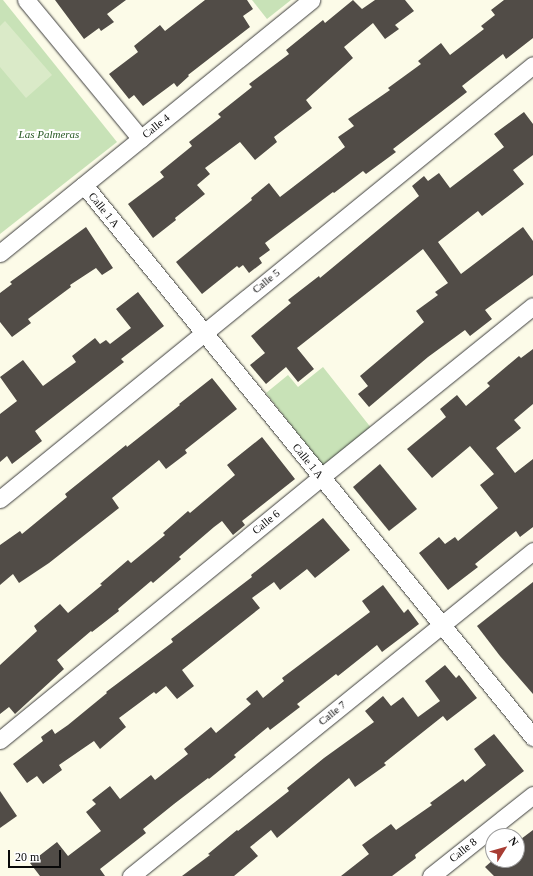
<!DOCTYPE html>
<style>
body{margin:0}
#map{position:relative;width:533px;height:876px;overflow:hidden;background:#fcfbe8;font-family:Georgia,serif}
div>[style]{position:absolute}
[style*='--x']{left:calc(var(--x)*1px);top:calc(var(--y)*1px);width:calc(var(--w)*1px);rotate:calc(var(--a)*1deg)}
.green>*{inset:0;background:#c8e2b7}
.pitch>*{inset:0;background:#daeac8}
.building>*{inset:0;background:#514c47}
.roads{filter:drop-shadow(0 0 1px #3c3c3c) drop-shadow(0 0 1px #3c3c3c)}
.minor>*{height:17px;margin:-8.5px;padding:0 8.5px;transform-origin:8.5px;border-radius:8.5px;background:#fff}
span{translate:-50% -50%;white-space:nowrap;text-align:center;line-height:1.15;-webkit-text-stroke:4px #fff;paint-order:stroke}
.street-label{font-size:11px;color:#090909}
.park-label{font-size:11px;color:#275823;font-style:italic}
.north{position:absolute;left:485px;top:828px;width:40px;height:40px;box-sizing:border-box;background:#fff;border:1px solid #9d9d9d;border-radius:50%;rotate:53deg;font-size:11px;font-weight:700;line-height:16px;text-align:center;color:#090909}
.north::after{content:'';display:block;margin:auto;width:14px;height:18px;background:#a83d33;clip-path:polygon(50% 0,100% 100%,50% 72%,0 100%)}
.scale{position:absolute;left:8px;top:850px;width:53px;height:18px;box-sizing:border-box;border:2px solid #090909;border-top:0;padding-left:5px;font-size:12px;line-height:14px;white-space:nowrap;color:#090909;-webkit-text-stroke:3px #fff;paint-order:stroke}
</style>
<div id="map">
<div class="green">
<div style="clip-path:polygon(0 0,3px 0,117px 142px,0 234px)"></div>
<div style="clip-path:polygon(252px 0,291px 0,267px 19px)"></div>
<div style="clip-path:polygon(323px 367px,372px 429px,324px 467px,266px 393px,288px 375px,298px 387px)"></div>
</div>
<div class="pitch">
<div style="clip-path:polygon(5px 21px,52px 75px,26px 98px,0 67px,0 26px)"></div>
</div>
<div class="building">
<div style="clip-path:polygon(55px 0,126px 0,107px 14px,114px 22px,101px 31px,99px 28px,84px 39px)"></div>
<div style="clip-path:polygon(205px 0,247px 0,253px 9px,243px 16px,250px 27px,188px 75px,189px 76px,177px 87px,174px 83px,143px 106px,134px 95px,129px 99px,109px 74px,138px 52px,134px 46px,160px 25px,165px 31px)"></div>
<div style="clip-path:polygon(353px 0,362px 9px,375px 0,405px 0,414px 11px,395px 25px,399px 29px,385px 39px,373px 23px,344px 47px,353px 58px,306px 100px,312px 108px,274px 137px,277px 142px,255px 160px,240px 142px,205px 168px,210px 174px,197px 185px,205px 194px,175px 218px,176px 220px,153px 238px,128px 204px,164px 177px,160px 172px,192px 146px,189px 142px,221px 117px,218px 114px,252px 87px,249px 84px,289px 54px,286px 50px,323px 20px,325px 23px)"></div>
<div style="clip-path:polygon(504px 0,533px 0,533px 38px,506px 59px,503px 54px,462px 86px,467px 92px,393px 149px,396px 152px,366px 174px,363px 171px,334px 193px,333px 192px,265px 243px,270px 250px,259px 258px,262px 263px,249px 273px,243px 265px,239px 268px,237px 266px,202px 294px,176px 262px,252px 200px,251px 198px,269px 183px,280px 197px,345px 147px,338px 137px,354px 126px,348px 119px,390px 90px,388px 88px,421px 64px,418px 61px,441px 43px,450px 55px,484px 29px,481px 26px,495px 15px,491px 10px)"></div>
<div style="clip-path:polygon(524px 112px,533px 124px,533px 155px,513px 170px,524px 184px,482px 216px,478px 211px,438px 242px,461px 274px,523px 227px,533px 241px,533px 275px,485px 310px,492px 319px,470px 336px,465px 330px,428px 357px,369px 407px,358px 394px,368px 386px,360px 376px,424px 322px,416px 311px,438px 295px,435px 292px,448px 283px,423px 249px,297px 348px,314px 369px,298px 382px,286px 367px,266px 384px,250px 365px,265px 353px,251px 336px,291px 303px,288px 300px,319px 276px,320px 278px,419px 196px,412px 186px,424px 176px,428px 181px,439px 173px,450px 188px,504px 147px,494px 134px)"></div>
<div style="clip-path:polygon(86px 227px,113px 268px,102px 275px,96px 268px,70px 285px,71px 287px,28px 319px,31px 323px,12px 337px,0 322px,0 293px,12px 284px,10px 282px)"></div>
<div style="clip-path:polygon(138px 292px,164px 326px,121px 359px,124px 362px,35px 431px,42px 441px,12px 464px,7px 456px,0 462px,0 414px,17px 401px,0 377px,23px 360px,43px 386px,76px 362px,72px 356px,95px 338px,100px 344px,106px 340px,110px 344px,131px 328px,116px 309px)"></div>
<div style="clip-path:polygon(533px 349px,533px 404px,514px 420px,521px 428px,496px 448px,515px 473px,533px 459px,533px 527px,520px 537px,516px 531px,475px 564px,478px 567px,448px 590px,419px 553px,439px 537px,445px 544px,455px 537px,458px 541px,498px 508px,480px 485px,494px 474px,470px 446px,432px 478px,407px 449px,446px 417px,440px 409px,457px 395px,466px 406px,490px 386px,487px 383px,519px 356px,521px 358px)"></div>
<div style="clip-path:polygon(212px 378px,237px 409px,185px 450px,187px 453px,166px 469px,159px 460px,112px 498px,119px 508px,49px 563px,19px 583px,13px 574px,0 585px,0 545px,20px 531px,22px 534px,67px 497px,65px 494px,126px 445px,127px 447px,180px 405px,179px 404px)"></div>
<div style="clip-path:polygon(262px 437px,295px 479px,242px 521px,245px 525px,233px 535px,222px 521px,214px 527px,179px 557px,181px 559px,153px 583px,151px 581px,118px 609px,119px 611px,92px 632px,91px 631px,57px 660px,64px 669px,15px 714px,9px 707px,0 714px,0 665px,37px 631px,34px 626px,60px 604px,68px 613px,102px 585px,100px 584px,128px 560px,131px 563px,165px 535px,163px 533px,188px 511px,190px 513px,235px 475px,227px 465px)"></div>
<div style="clip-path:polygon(380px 464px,417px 509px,389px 531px,353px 487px)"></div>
<div style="clip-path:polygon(323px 518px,350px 550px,315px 578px,307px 569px,280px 590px,274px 582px,252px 598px,260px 608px,182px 670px,194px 686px,177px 699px,166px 686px,156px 694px,154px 692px,119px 718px,126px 727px,100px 749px,94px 741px,59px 765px,62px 770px,43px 784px,37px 776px,27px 783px,13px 764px,43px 741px,41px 737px,52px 729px,55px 734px,68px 725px,107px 693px,106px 692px,173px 642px,171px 639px,252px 577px,251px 575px)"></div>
<div style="clip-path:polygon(533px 582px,533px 694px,500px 656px,477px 626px)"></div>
<div style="clip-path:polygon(383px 585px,404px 613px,408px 609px,419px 624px,382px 652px,377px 645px,338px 676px,336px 674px,297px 704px,300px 707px,270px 730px,268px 727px,234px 755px,236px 757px,209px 779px,208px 778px,174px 804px,143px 829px,146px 833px,100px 869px,105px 876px,40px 876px,30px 863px,57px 842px,68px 856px,101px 831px,86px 812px,96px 804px,92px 800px,110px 786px,120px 799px,151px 775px,155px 780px,188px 754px,184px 749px,211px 727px,216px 733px,251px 704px,246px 699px,257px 690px,263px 698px,284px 681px,282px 678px,370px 612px,362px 601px)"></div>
<div style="clip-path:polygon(445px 665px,456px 678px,459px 675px,477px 698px,447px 721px,443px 716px,384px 763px,386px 765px,355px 787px,349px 778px,277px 838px,271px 830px,250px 847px,258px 856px,234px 876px,182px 876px,210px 855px,208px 854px,237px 830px,238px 831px,289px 791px,287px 788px,324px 758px,374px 722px,365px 711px,383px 696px,391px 706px,403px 697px,418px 717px,440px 701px,425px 681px)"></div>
<div style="clip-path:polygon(494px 734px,524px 771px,415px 855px,416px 858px,392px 876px,341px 876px,369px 854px,362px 845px,391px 824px,396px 830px,432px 805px,430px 803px,463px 779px,465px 782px,486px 765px,474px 749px)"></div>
<div style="clip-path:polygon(0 791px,17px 816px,0 828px)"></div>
<div style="clip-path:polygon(533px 830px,533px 876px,494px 876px,485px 867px,493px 860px,517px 860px,517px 838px,519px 837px,521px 839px)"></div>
</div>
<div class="roads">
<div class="minor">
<div style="--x:26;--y:0;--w:180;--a:50.4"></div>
<div style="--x:84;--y:185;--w:712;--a:50.87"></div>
<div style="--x:0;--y:253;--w:401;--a:-39.1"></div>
<div style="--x:0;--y:499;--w:687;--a:-39.15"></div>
<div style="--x:0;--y:740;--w:415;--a:-39.3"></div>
<div style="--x:321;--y:477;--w:272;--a:-38.9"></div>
<div style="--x:131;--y:876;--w:517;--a:-38.95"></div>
<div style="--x:431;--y:876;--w:130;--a:-38.5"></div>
</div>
</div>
<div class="street-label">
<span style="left:156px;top:126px;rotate:-39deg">Calle 4</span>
<span style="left:104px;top:210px;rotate:51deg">Calle 1 A</span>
<span style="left:266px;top:281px;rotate:-39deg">Calle 5</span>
<span style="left:308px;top:461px;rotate:51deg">Calle 1 A</span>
<span style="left:266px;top:522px;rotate:-39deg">Calle 6</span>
<span style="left:332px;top:713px;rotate:-39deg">Calle 7</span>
<span style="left:463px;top:850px;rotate:-39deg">Calle 8</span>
</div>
<div class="park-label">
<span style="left:49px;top:134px">Las Palmeras</span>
</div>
<div class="north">N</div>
<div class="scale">20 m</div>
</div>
